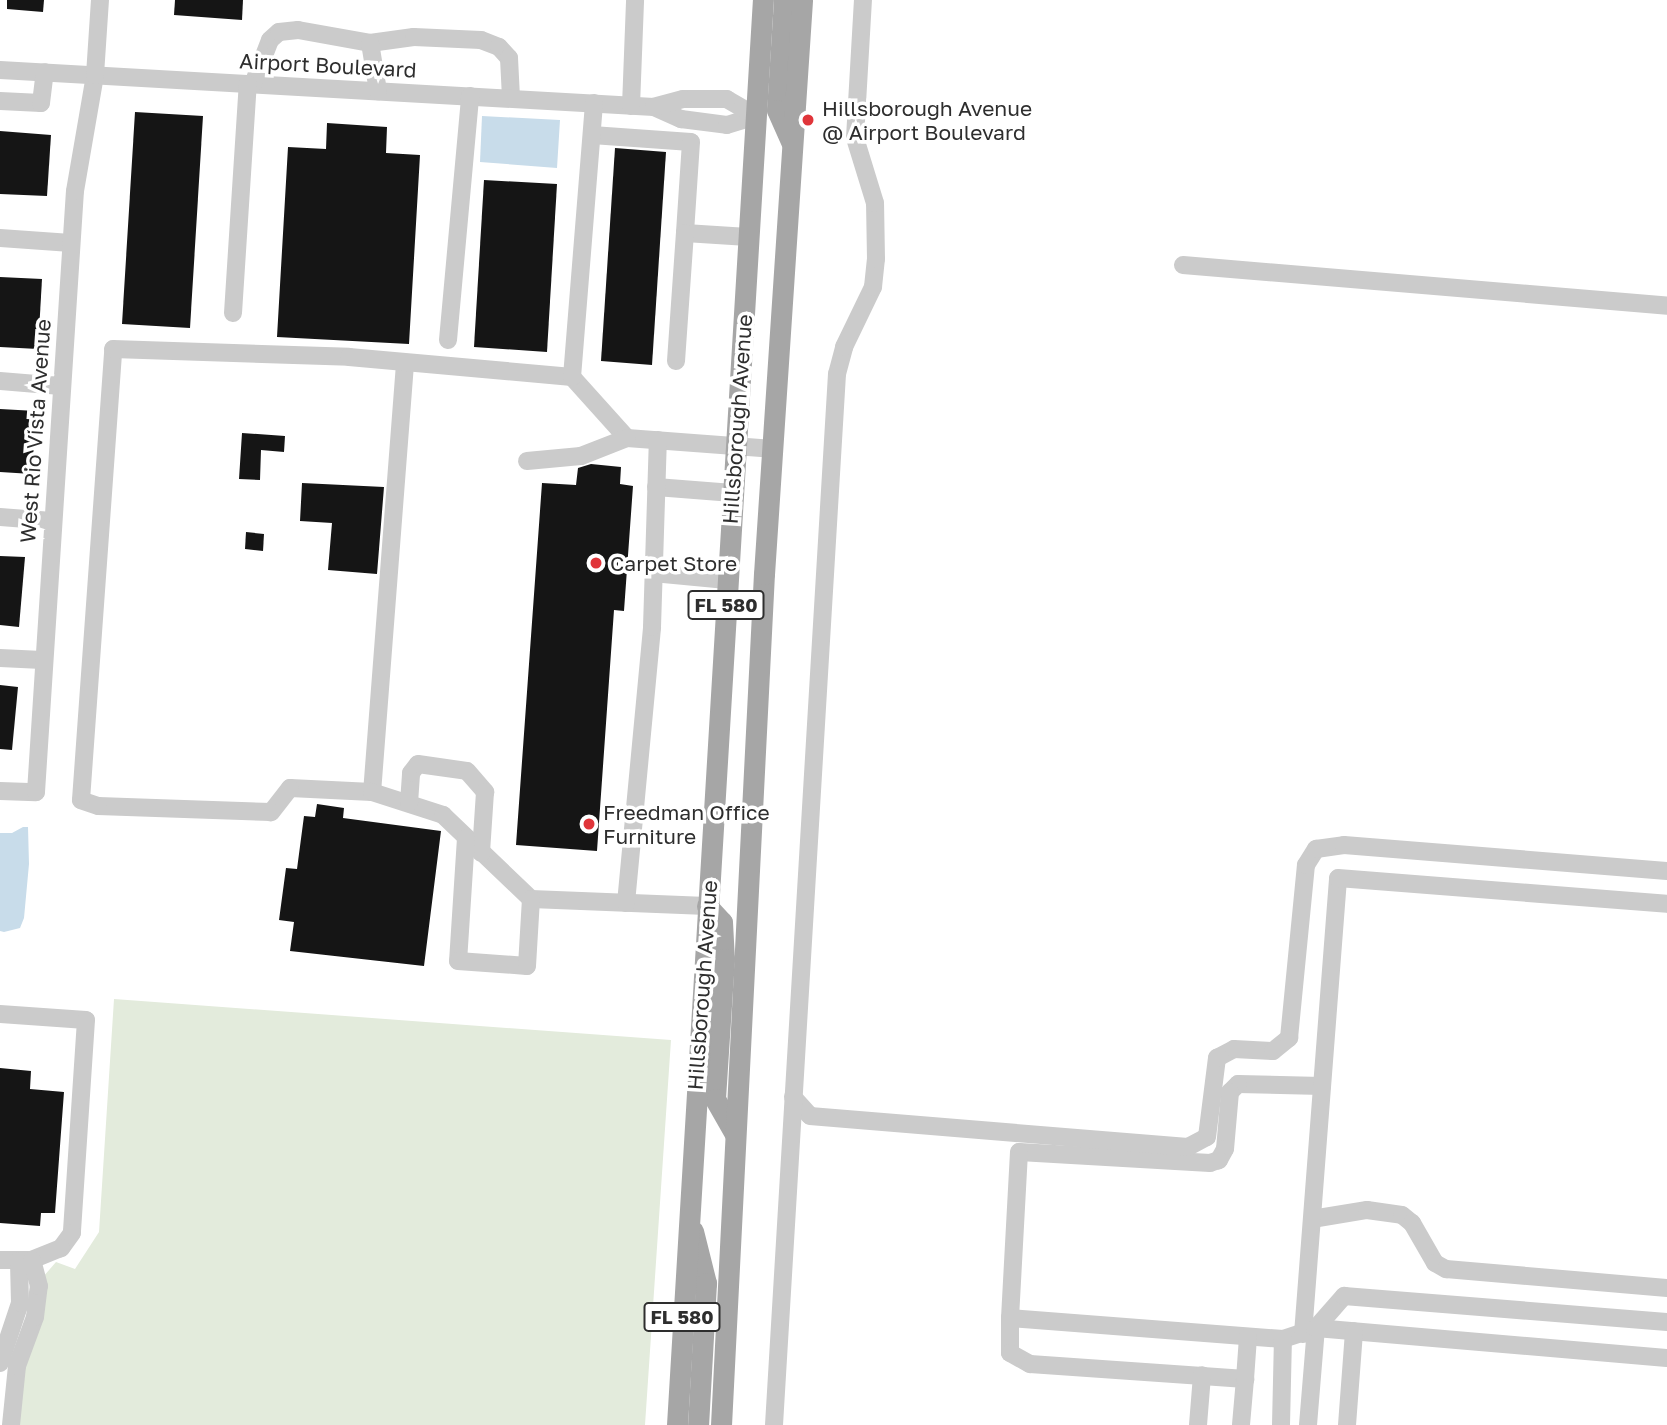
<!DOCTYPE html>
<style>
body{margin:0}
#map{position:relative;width:1667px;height:1425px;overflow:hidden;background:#fff;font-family:"Golos Text",sans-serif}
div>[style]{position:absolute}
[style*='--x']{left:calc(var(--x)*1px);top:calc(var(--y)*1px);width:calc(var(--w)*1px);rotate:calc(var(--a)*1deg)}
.green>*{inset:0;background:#e3ebdc}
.water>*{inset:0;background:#c8dcea}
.building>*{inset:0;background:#151515}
.minor>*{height:18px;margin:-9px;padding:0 9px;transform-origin:9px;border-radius:9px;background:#cbcbcb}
.major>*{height:21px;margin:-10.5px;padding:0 10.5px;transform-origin:10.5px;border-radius:10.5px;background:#a6a6a6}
.dots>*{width:19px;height:19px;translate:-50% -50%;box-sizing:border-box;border:4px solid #fff;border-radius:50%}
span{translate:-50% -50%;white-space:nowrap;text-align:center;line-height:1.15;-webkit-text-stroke:7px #fff;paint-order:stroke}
.shield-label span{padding:2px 5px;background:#fff;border:2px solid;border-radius:5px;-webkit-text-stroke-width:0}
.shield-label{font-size:19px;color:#2e2e2e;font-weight:700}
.street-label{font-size:21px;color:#2e2e2e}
.poi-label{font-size:21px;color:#2e2e2e}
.left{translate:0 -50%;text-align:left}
</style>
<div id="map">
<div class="green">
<div style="clip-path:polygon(114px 999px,671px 1040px,645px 1425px,16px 1425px,19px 1382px,43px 1277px,56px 1262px,75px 1269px,99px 1232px)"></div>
</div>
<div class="water">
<div style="clip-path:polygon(482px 116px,560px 120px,557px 168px,480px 162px)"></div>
<div style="clip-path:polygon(23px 827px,28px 827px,29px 864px,24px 918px,20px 928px,4px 932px,0 931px,0 833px,12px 833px)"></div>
</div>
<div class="building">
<div style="clip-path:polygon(7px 0,44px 0,43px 12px,7px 9px)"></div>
<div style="clip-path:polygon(175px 0,243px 0,242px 20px,174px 15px)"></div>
<div style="clip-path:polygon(135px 112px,203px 116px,190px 328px,122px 324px)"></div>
<div style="clip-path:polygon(327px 123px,387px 127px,386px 153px,420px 155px,409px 344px,277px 337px,288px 147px,326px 149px)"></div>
<div style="clip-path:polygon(0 131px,51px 135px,47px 196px,0 194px)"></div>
<div style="clip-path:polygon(615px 148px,666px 152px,652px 365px,601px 361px)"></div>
<div style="clip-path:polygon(484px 180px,557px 184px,547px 352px,474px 347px)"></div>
<div style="clip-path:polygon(0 277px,42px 279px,38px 349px,0 347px)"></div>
<div style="clip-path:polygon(0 409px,36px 411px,32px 474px,0 472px)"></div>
<div style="clip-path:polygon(242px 433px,285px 436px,284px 452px,261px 450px,260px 480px,239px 479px)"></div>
<div style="clip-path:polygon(591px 464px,621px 467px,620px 484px,633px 486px,624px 611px,614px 610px,597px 851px,516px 845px,542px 483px,576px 485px,578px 468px)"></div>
<div style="clip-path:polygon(302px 483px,384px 487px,377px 574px,328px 570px,332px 523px,300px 521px)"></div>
<div style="clip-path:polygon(246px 532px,264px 534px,263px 551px,245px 549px)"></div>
<div style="clip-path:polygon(0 556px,25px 557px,19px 627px,0 625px)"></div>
<div style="clip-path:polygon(0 685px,18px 687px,12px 750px,0 749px)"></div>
<div style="clip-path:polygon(317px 804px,344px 808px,343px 818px,441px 831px,424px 966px,290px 951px,294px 922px,279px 920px,286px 868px,297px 869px,304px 816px,315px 817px)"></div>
<div style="clip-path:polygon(0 1068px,31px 1071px,30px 1089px,64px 1092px,55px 1213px,41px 1213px,40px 1226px,0 1223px)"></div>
</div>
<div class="minor">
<div style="--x:370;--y:43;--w:44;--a:-7.8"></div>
<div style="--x:414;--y:37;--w:67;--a:2.6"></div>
<div style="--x:481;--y:40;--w:19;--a:21"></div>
<div style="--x:499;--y:47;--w:15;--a:48"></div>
<div style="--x:509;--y:58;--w:40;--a:87.1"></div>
<div style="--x:0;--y:70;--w:655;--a:3.24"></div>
<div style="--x:654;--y:107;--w:30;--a:24"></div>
<div style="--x:681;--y:119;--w:46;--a:7.4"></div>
<div style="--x:727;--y:125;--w:30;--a:-17"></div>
<div style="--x:756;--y:116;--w:34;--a:-150"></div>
<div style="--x:727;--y:99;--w:44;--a:180"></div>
<div style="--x:683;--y:99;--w:30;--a:165"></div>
<div style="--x:253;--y:84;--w:47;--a:-68.9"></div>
<div style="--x:270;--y:40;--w:12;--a:-42"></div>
<div style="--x:279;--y:32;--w:19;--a:-6"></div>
<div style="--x:298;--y:30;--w:73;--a:10.2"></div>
<div style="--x:370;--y:43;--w:49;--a:80.5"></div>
<div style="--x:0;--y:101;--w:41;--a:2.8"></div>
<div style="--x:41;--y:103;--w:31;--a:-83"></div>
<div style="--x:631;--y:106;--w:106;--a:-87.8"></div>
<div style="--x:592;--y:135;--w:99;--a:4"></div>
<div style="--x:691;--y:142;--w:91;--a:93.8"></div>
<div style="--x:685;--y:233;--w:63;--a:3.6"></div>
<div style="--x:0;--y:238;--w:71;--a:4"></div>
<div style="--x:1183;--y:265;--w:486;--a:4.8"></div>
<div style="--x:233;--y:313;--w:229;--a:-86.3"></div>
<div style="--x:448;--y:340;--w:245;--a:-84.8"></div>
<div style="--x:676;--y:361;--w:128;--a:-86"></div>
<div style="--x:405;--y:364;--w:429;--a:94.4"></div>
<div style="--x:372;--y:792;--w:82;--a:-177.2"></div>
<div style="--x:290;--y:788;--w:31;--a:128"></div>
<div style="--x:271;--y:812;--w:173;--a:-178"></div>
<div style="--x:98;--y:806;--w:18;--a:-161"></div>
<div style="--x:81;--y:800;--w:452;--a:-85.9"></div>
<div style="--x:113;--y:349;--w:236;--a:1.9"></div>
<div style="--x:349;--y:357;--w:224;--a:5.1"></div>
<div style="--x:572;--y:377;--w:82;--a:48"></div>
<div style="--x:627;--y:438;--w:146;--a:4.3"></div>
<div style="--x:572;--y:377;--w:275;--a:-85.4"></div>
<div style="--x:0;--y:381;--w:61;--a:4.7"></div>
<div style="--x:527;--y:461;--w:54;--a:-5.3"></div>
<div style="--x:581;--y:456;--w:49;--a:-21.4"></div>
<div style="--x:656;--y:487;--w:77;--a:4.5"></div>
<div style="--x:0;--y:517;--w:52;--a:4.4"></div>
<div style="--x:653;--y:573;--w:74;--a:5.4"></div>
<div style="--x:0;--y:658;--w:42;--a:2.7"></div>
<div style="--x:0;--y:791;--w:36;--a:2"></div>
<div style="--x:36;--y:792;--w:602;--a:-86.29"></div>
<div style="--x:75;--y:191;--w:118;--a:-80.2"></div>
<div style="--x:95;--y:75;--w:75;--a:-86.2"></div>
<div style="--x:372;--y:792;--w:75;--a:17.9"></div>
<div style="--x:443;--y:815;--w:122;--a:43.7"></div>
<div style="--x:531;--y:899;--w:176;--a:2.3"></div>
<div style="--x:409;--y:803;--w:30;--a:-86"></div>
<div style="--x:411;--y:773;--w:11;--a:-52"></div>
<div style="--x:418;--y:764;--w:49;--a:8.1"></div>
<div style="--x:467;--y:771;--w:28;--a:49"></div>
<div style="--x:485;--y:792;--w:61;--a:93.8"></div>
<div style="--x:466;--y:838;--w:123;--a:93.7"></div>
<div style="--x:458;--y:961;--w:69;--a:4.1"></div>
<div style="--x:527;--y:966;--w:67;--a:-86.6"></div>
<div style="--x:626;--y:903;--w:277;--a:-84.6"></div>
<div style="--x:652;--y:627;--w:187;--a:-88.2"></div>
<div style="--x:0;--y:1014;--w:86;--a:4"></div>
<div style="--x:86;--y:1020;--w:213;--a:93.8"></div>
<div style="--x:72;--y:1233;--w:19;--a:126"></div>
<div style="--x:61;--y:1248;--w:31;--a:158"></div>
<div style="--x:32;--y:1260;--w:32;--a:180"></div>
<div style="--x:1322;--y:1086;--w:84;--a:-178.6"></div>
<div style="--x:1238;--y:1084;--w:11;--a:135"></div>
<div style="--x:1230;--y:1092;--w:57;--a:95"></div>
<div style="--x:1225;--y:1149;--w:13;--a:119"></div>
<div style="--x:1219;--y:1160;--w:9;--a:162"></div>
<div style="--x:1210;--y:1163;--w:191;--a:-176.7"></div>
<div style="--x:1019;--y:1152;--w:166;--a:93.1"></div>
<div style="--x:1010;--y:1318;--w:274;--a:4.4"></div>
<div style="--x:1283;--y:1339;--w:35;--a:-18"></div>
<div style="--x:1316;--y:1328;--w:352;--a:4.9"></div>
<div style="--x:793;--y:1097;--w:25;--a:48"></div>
<div style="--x:810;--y:1116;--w:379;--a:4.7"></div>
<div style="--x:1188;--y:1147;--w:21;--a:-28"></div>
<div style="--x:1207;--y:1137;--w:80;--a:-82.8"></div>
<div style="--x:1217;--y:1058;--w:19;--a:-28"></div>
<div style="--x:1234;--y:1049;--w:39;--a:3"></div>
<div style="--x:1273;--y:1051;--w:21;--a:-39"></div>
<div style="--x:1289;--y:1038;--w:174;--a:-84.4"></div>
<div style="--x:1306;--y:865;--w:19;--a:-58"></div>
<div style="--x:1316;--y:849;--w:28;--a:-8"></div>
<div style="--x:1344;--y:845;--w:324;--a:4.6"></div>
<div style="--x:1312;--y:1219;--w:56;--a:-9.3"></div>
<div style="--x:1367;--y:1210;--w:35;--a:8"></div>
<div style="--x:1402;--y:1215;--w:13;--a:39"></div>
<div style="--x:1412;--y:1223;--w:46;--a:60.1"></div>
<div style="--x:1435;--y:1263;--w:13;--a:29"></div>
<div style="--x:1446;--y:1269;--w:222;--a:4.9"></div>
<div style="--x:1010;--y:1318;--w:35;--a:90"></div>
<div style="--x:1010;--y:1353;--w:23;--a:29"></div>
<div style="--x:1030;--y:1364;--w:216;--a:4"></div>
<div style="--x:1245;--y:1379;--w:46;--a:95"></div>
<div style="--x:1303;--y:1334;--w:457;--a:-85.6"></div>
<div style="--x:1338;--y:878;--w:330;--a:4.5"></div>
<div style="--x:0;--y:1363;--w:63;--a:-71.6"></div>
<div style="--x:20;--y:1303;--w:42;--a:-91.4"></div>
<div style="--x:1245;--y:1379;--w:42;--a:-85.9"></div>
<div style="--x:11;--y:1425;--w:59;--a:-84.2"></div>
<div style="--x:17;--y:1366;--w:52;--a:-69.8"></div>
<div style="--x:35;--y:1317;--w:31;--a:-83"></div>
<div style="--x:39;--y:1286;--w:27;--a:-105"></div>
<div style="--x:774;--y:1425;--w:1053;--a:-86.57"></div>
<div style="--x:837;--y:374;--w:28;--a:-75"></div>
<div style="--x:844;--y:347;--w:67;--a:-64.2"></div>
<div style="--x:873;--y:287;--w:28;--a:-84"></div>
<div style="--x:876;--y:259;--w:56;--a:-91"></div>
<div style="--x:875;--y:203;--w:68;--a:-107.1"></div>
<div style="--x:855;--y:138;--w:138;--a:-86.7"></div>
<div style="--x:1198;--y:1425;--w:50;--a:-85.4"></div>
<div style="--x:1281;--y:1425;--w:86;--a:-88.7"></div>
<div style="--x:1308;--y:1425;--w:97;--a:-85.3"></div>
<div style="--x:1316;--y:1328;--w:43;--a:-48.8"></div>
<div style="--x:1344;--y:1296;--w:324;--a:4.6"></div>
<div style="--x:1347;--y:1425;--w:94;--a:-85.7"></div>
</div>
<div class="major">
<div style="--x:784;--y:0;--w:110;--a:93.6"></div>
<div style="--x:777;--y:110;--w:35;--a:66"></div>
<div style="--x:707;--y:906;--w:22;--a:47"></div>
<div style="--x:722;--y:922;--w:37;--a:87"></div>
<div style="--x:724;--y:959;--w:140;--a:93.7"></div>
<div style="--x:715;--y:1099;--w:40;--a:60.3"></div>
<div style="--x:693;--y:1231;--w:54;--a:76"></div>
<div style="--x:706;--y:1283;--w:142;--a:93.2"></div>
<div style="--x:677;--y:1425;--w:1428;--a:-86.55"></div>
<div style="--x:721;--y:1425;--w:852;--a:-87.11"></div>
<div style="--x:764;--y:574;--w:575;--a:-86.21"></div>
</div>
<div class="dots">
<div style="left:808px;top:120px;background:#e0353a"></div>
<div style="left:596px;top:563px;background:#e0353a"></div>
<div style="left:589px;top:824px;background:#e0353a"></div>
</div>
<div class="shield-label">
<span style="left:726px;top:605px">FL 580</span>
<span style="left:682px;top:1317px">FL 580</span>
</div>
<div class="street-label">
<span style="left:328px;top:65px;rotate:3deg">Airport Boulevard</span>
<span style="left:737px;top:419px;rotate:-86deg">Hillsborough Avenue</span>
<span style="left:35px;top:431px;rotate:-86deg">West Rio Vista Avenue</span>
<span style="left:702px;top:985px;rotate:-86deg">Hillsborough Avenue</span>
</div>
<div class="poi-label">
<span class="left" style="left:822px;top:120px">Hillsborough Avenue<br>@ Airport Boulevard</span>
<span class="left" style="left:610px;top:563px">Carpet Store</span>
<span class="left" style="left:603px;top:824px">Freedman Office<br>Furniture</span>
</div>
</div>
